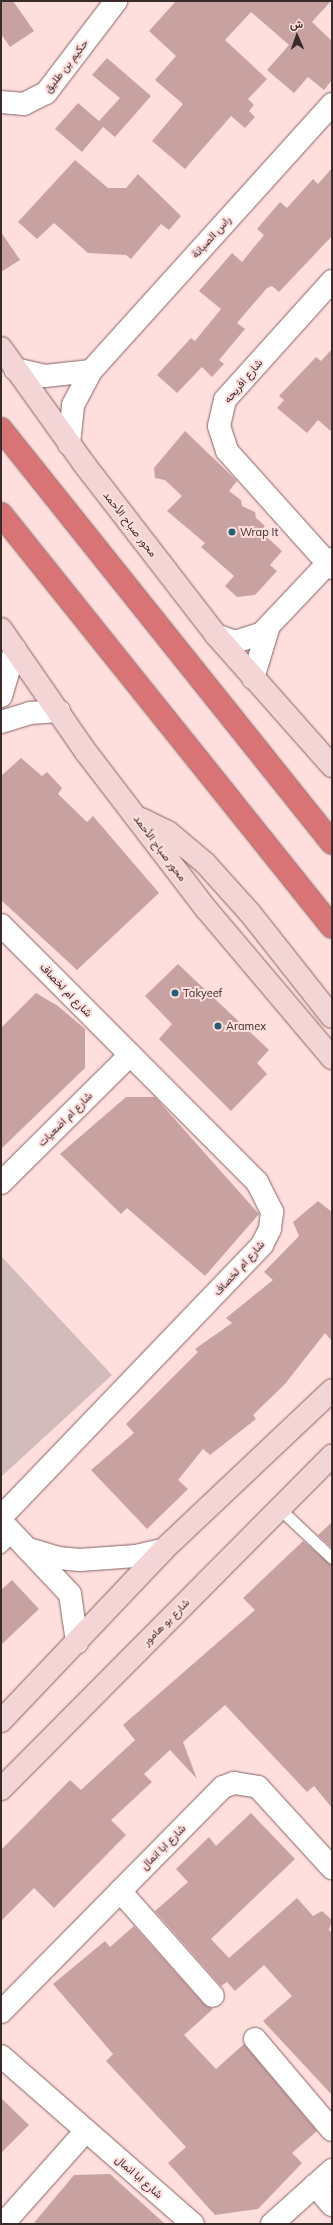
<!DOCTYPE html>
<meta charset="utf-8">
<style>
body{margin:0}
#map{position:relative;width:333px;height:2225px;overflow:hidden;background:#ffdfdd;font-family:Mulish,Vazirmatn,sans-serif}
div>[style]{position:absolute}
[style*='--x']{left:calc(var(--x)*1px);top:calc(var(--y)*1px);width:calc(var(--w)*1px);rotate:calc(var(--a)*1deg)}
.green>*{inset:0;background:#d2bcbb}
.building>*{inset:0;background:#c8a2a1}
.roads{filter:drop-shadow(0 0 1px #866362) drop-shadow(0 0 1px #866362)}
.lane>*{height:11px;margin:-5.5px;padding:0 5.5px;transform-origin:5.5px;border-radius:5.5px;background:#fff}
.street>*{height:22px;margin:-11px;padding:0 11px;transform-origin:11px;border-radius:11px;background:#fff}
.secondary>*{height:22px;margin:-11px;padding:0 11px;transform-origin:11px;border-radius:11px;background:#f3d5d6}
.highway>*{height:22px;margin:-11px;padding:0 11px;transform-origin:11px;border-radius:11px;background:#d87475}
.dots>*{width:11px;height:11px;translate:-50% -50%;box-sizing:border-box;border:2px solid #ffdfdd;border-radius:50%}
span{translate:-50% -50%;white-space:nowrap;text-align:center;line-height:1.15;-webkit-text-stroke:4px #ffdfdd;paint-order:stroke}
.street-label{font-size:11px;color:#3a2b2b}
.poi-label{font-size:11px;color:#3a2b2b}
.left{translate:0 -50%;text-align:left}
.frame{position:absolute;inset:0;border:2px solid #3a2b2b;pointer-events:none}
.north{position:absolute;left:277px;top:16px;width:40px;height:40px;-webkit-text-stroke:3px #ffdfdd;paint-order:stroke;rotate:358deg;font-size:11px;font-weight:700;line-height:16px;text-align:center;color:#3a2b2b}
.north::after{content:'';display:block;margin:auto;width:14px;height:18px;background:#3a2b2b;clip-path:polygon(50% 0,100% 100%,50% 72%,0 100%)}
</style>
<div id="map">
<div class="green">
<div style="clip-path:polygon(1px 1256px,112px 1375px,1px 1477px)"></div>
</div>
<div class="building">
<div style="clip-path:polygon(1px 1px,13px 1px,34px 31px,10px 47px,1px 34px)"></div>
<div style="clip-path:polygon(176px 1px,331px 1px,312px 22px,332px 41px,332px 80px,324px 90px,308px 77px,294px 93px,267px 70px,289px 45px,251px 12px,225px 40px,267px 79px,248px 99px,254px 105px,249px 111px,255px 117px,245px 128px,231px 116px,185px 169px,152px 141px,183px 104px,155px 80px,176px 56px,149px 31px)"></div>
<div style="clip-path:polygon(107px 58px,151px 96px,115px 137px,103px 127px,82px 152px,55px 129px,78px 103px,99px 121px,120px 98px,92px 75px)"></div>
<div style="clip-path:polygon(75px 160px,108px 188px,126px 188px,138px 174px,181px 216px,169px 230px,161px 224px,131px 259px,126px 255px,88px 253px,54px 223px,37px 239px,18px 222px)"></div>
<div style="clip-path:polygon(332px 168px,332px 236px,279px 292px,272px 286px,267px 288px,237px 323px,245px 329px,219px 360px,224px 364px,212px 377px,202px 367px,177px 393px,157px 375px,191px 338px,195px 341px,221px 309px,199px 291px,232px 253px,242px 262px,264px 235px,257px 229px,280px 202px,287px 208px,313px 179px,318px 184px)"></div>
<div style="clip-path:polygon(1px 232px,20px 260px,1px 272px)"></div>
<div style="clip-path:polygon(332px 349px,332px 432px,318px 420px,307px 433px,277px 408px,284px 400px,279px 396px,316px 357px,321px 361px)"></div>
<div style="clip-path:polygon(185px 431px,237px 481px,229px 491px,241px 500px,242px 506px,255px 512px,256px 518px,265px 526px,260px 531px,282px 551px,270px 565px,277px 571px,255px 595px,237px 597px,225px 586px,234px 576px,201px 547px,205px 543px,167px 511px,182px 496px,165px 480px,155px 478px,154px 468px)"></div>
<div style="clip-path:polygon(21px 758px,42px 776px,47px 772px,62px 788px,58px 794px,87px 822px,93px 816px,159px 893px,77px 970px,1px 900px,1px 776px)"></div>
<div style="clip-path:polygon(178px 964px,269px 1050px,257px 1063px,267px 1074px,231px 1111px,159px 1039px,172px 1024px,145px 996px)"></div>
<div style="clip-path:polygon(36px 993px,58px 1006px,85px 1029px,85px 1068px,1px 1149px,1px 1028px)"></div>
<div style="clip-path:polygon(126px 1097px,155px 1097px,259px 1214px,205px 1276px,127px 1208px,121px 1214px,60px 1154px)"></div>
<div style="clip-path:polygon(318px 1201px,332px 1212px,332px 1341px,325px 1333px,285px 1384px,253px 1415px,256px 1419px,210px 1455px,203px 1449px,178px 1480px,188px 1489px,147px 1529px,91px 1470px,134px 1433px,126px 1424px,198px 1352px,195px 1349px,232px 1323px,226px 1318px,273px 1280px,264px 1272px,299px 1236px,293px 1222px)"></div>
<div style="clip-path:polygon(332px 1522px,332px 1548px,318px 1535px)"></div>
<div style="clip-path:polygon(303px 1541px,332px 1565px,332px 1808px,314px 1786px,307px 1792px,225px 1705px,183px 1742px,197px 1779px,170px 1750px,144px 1774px,152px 1782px,111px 1820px,126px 1835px,54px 1908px,34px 1888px,1px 1921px,1px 1850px,70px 1780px,81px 1790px,135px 1740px,123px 1725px,255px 1610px,243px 1598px)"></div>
<div style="clip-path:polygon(12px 1580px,39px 1609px,1px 1645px,1px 1590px)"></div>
<div style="clip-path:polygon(251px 1813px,295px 1859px,211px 1939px,229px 1958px,297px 1898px,313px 1916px,322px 1911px,332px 1920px,329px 1930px,332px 1933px,332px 2095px,263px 2021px,292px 1996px,264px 1965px,235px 1991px,227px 1982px,221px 1986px,155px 1911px,188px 1882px,176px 1869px,209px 1837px,216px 1846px)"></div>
<div style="clip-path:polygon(134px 1926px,204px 2004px,213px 2009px,184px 2035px,216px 2069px,244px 2044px,317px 2131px,292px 2153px,302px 2163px,258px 2209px,215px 2215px,168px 2163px,186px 2147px,106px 2061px,113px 2054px,53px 1984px,105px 1941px,110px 1947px)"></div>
<div style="clip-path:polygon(1px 2098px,29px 2125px,1px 2153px)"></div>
<div style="clip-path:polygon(110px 2174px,165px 2224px,33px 2224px,74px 2175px)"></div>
</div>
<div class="roads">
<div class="lane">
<div style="--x:280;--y:1509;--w:71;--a:43.3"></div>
<div style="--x:1;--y:1547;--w:18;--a:-45"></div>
</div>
<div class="street">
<div style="--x:1;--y:102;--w:23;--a:5"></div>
<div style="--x:24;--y:104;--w:25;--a:-27"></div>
<div style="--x:46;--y:93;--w:116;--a:-52.7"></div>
<div style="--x:332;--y:281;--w:160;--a:132"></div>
<div style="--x:225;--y:400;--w:27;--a:103"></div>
<div style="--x:219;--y:426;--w:26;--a:72"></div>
<div style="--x:227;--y:451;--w:157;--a:48.1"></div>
<div style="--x:15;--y:369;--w:31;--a:13"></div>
<div style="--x:45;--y:376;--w:46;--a:-6.2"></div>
<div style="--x:69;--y:444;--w:39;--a:-84"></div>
<div style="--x:73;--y:405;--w:38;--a:-62"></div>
<div style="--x:91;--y:371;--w:360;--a:-47.9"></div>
<div style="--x:216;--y:635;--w:20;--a:20"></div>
<div style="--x:235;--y:642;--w:28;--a:-18"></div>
<div style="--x:262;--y:633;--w:102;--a:-46.6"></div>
<div style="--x:253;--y:678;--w:54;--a:-72.9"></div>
<div style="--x:1;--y:696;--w:49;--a:-73.4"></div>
<div style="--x:1;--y:722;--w:30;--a:-17"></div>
<div style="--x:30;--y:713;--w:29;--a:-4"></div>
<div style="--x:1;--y:925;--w:363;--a:45.1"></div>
<div style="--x:257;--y:1182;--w:34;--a:63"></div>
<div style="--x:272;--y:1212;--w:17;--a:97"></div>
<div style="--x:270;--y:1229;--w:18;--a:117"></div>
<div style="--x:262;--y:1245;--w:377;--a:133.8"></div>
<div style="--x:1;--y:1183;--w:182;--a:-44.8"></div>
<div style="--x:1;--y:1521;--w:100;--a:46.6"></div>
<div style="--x:70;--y:1594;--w:49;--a:81.7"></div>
<div style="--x:32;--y:1550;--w:27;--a:17"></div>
<div style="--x:58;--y:1558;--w:22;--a:5"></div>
<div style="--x:80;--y:1560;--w:56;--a:-4.1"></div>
<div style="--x:136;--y:1556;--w:28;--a:-13"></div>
<div style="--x:120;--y:1891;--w:140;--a:48.5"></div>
<div style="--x:1;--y:2012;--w:316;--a:-45.4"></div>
<div style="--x:223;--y:1787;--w:12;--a:-20"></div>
<div style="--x:234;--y:1783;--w:24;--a:9"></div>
<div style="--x:258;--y:1787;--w:110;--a:47.6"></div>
<div style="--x:255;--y:2039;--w:119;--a:49.8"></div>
<div style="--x:1;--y:2056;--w:255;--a:41.2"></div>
<div style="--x:315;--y:2185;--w:26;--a:50"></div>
<div style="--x:3;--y:2224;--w:125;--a:-48.3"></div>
<div style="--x:272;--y:2224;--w:81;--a:-42"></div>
</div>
<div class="secondary">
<div style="--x:1;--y:348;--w:143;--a:54.4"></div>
<div style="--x:84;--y:464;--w:216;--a:52.3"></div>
<div style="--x:216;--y:635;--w:175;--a:48.5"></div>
<div style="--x:1;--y:629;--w:150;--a:55.4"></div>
<div style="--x:86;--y:752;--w:199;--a:52.6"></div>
<div style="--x:207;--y:910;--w:194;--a:49.8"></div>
<div style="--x:141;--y:819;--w:30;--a:26"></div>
<div style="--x:168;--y:832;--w:48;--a:40"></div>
<div style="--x:205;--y:863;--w:67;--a:48"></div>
<div style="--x:250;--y:913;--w:132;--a:51.7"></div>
<div style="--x:1;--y:1721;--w:236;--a:-46.5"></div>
<div style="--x:163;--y:1550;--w:233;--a:-43.4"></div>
<div style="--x:1;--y:1789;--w:470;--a:-45.2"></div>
</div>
<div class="highway">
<div style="--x:1;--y:429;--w:530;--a:51.36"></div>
<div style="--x:1;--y:514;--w:529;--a:51.29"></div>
</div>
</div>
<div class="dots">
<div style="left:232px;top:532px;background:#245f77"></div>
<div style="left:175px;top:993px;background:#245f77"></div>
<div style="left:218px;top:1026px;background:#245f77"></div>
</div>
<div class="street-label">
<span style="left:66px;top:66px;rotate:-52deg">حكيم بن طليق</span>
<span style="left:211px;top:237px;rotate:-48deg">راس الصبانة</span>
<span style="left:243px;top:381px;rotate:-50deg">شارع افريحه</span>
<span style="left:130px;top:524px;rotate:52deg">محور صباح الأحمد</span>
<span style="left:160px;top:848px;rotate:53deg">محور صباح الأحمد</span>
<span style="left:66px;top:990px;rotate:46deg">شارع ام لخصاف</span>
<span style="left:65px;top:1119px;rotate:-45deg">شارع ام اضعيات</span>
<span style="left:239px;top:1268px;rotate:-48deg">شارع ام لخصاف</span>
<span style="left:166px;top:1622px;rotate:-45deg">شارع بو هامور</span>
<span style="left:163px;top:1847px;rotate:-45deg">شارع ابا انمال</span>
<span style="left:139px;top:2177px;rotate:41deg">شارع ابا انمال</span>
</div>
<div class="poi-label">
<span class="left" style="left:240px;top:532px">Wrap It</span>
<span class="left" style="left:183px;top:993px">Takyeef</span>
<span class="left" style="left:226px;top:1026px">Aramex</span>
</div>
<div class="frame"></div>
<div class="north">ش</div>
</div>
